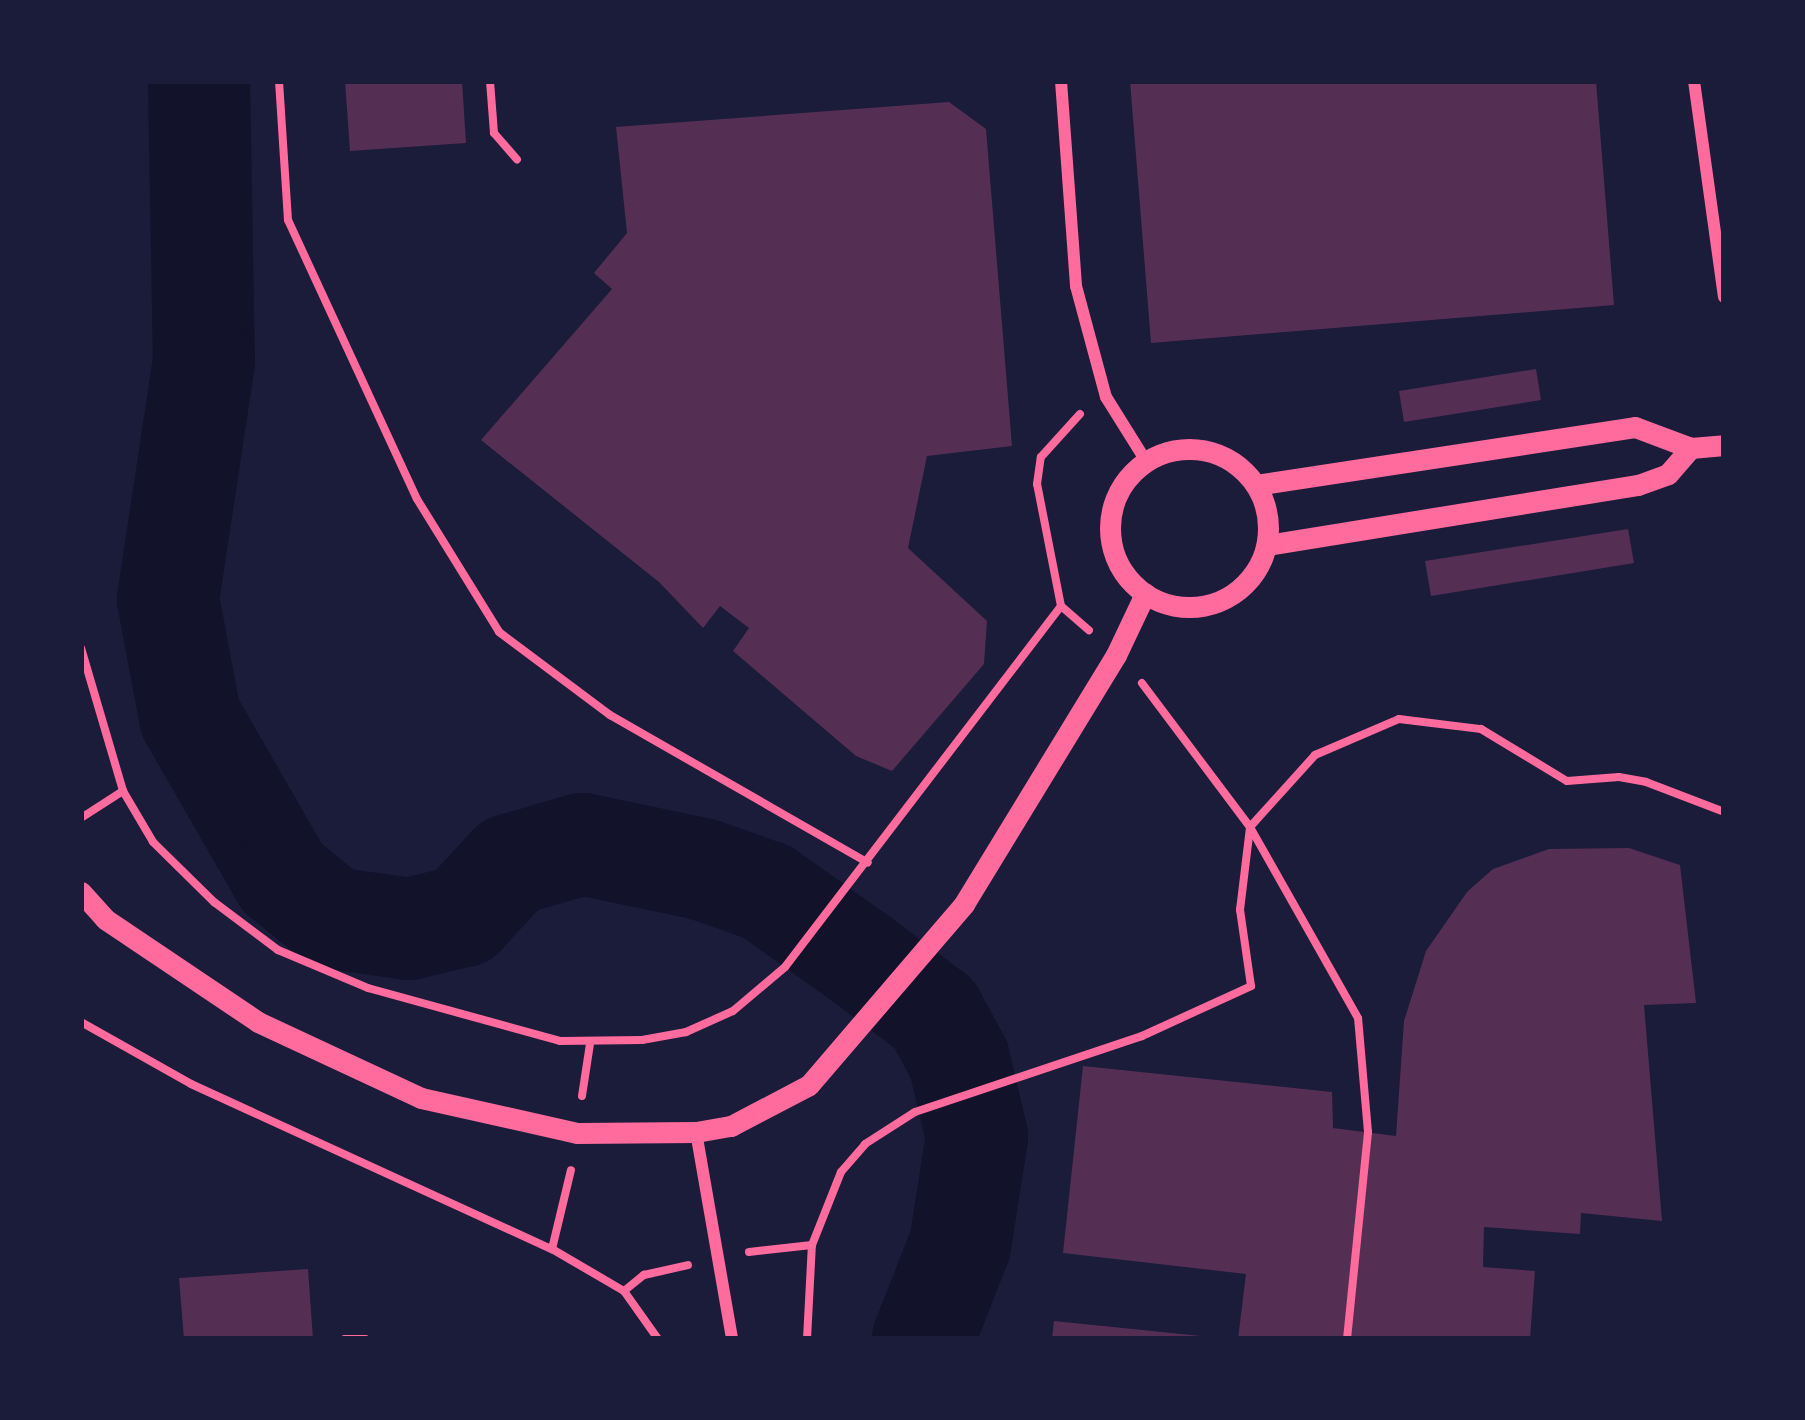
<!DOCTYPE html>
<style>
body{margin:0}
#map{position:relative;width:1805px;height:1420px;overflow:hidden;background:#1b1b3a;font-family:"Archivo Narrow",sans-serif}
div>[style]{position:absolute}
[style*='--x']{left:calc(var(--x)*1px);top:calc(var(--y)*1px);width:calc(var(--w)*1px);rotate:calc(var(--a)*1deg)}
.river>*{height:102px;margin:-51px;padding:0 51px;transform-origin:51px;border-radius:51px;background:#12122b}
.building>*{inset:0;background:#542f53}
.path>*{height:8px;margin:-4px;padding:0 4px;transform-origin:4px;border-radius:4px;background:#ff6b9d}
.service>*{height:9px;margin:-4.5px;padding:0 4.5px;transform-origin:4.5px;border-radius:4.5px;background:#ff6b9d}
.minor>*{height:12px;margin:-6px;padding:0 6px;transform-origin:6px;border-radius:6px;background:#ff6b9d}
.tertiary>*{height:21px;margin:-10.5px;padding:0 10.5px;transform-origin:10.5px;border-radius:10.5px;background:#ff6b9d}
.tertiary>.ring{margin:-10.5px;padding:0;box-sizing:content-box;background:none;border:21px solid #ff6b9d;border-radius:50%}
span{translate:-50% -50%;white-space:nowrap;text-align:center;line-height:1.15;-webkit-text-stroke:12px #1b1b3a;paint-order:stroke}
.frame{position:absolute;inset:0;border:84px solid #1b1b3a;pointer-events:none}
</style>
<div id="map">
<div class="river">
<div style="--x:199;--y:81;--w:280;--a:89"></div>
<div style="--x:204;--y:361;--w:241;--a:98.6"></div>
<div style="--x:168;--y:599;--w:120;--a:79.4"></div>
<div style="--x:190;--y:717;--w:185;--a:60.1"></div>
<div style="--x:282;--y:877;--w:65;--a:39.4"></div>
<div style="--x:332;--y:918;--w:78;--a:8.1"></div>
<div style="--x:409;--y:929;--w:56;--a:-13.5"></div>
<div style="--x:463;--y:916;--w:69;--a:-47.3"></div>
<div style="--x:510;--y:865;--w:75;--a:-16.3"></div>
<div style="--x:582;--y:844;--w:123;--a:11.8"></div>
<div style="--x:702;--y:869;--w:69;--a:19.5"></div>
<div style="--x:767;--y:892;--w:114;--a:35.4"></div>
<div style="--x:860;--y:958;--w:93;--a:37.1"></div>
<div style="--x:934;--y:1014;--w:52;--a:61.5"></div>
<div style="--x:959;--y:1060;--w:79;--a:76.8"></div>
<div style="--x:977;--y:1137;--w:109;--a:98.9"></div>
<div style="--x:960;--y:1245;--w:101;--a:111.5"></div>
</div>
<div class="building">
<div style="clip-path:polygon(345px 81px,462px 81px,466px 143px,350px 151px)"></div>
<div style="clip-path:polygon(1130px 81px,1596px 81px,1614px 305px,1151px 343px)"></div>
<div style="clip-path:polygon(949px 102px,986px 129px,1012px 446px,927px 456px,908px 548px,987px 621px,984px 664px,892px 771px,856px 756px,733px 651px,749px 628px,720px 606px,703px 628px,659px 582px,481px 440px,612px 289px,594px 273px,627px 233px,616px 127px)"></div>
<div style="clip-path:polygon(1536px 369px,1541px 400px,1404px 422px,1399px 391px)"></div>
<div style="clip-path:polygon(1628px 529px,1634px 563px,1431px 596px,1425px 561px)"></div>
<div style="clip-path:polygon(1629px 848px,1680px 865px,1696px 1003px,1644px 1005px,1662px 1221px,1581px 1213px,1580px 1234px,1484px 1227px,1483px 1267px,1535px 1271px,1530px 1339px,1238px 1339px,1246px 1274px,1063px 1253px,1083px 1066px,1332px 1092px,1333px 1128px,1396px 1136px,1404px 1021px,1426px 951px,1467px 892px,1493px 869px,1549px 849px)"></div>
<div style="clip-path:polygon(308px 1269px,313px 1339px,184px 1339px,179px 1278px)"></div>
<div style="clip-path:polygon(1054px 1321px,1201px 1336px,1201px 1339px,1052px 1339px)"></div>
</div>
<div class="path">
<div style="--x:279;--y:81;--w:139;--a:86.3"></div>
<div style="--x:288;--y:220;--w:307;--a:65.2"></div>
<div style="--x:417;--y:499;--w:156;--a:58.3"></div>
<div style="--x:499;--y:632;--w:139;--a:36.8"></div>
<div style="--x:610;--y:715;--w:297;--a:29.8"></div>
<div style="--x:490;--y:81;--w:52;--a:85.6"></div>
<div style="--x:494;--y:133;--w:35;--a:49"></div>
<div style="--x:1061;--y:606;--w:37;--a:41"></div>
<div style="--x:81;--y:648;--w:149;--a:73.6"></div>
<div style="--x:123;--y:791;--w:59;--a:59.5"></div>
<div style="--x:153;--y:842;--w:86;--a:44.5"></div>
<div style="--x:214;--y:902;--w:80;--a:36.9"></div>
<div style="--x:278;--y:950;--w:98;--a:22.9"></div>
<div style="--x:368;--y:988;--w:199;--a:15.4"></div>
<div style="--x:560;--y:1041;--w:82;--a:-0.7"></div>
<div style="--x:642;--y:1040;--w:45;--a:-10.3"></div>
<div style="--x:686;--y:1032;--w:51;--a:-24.1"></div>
<div style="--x:733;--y:1011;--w:68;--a:-40.2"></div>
<div style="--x:785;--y:967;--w:454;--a:-52.6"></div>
<div style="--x:1061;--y:606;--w:124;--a:-101.1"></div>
<div style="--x:1037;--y:484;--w:27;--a:-82"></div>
<div style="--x:1041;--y:457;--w:58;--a:-47.8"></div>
<div style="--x:81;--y:818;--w:50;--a:-32.7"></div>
<div style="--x:81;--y:1022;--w:126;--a:29.4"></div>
<div style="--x:191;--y:1084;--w:397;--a:24.6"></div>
<div style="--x:552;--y:1249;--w:83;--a:30.3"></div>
<div style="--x:624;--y:1291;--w:26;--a:-39"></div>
<div style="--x:644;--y:1275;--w:45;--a:-12.8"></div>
<div style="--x:582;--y:1096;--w:53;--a:-81.3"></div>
<div style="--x:552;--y:1249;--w:81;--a:-76.5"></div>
<div style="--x:749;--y:1252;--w:63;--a:-6.3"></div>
<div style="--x:624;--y:1291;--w:59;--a:54.7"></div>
<div style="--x:807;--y:1339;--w:94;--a:-87"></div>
<div style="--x:812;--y:1245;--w:79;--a:-68.3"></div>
<div style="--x:841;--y:1172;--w:37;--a:-49"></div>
<div style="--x:865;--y:1144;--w:59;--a:-32.6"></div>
<div style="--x:915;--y:1112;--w:239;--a:-18.5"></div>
<div style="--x:1142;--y:1036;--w:120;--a:-24.6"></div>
<div style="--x:1251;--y:986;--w:77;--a:-98.2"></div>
<div style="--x:1240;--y:910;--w:84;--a:-83.1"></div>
<div style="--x:1250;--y:827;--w:180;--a:-126.9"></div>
<div style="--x:1347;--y:1339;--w:208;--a:-84.2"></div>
<div style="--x:1368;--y:1132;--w:114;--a:-95"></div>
<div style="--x:1358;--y:1018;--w:219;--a:-119.5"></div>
<div style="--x:1250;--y:827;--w:97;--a:-47.9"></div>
<div style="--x:1315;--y:755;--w:91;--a:-23.2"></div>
<div style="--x:1399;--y:719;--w:83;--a:7"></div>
<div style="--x:1481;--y:729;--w:100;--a:31.2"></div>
<div style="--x:1567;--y:781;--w:52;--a:-4.4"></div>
<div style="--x:1619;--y:777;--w:27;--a:10"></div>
<div style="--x:1646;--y:782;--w:84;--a:21"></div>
</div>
<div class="service">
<div style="--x:344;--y:1339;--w:21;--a:0"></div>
</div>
<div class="minor">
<div style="--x:1061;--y:81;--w:206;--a:85.8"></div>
<div style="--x:1076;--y:286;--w:115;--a:74.9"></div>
<div style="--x:1106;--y:397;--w:75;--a:58"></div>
<div style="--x:1694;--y:81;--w:218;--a:82.1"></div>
<div style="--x:696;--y:1132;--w:210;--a:80.1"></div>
</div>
<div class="tertiary">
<div class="ring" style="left:1110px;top:449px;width:137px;height:137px"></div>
<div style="--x:1256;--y:485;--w:383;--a:-8.7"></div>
<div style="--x:1635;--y:427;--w:60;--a:20.6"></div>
<div style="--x:1691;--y:448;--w:33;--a:-5"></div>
<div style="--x:1267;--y:545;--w:376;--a:-9.2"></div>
<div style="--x:1638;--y:485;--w:32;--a:-20"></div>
<div style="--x:1668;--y:474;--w:35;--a:-49"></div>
<div style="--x:81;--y:892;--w:36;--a:48"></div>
<div style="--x:105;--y:919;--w:184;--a:33.9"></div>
<div style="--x:258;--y:1022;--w:180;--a:25"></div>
<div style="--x:421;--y:1098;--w:160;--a:12.6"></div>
<div style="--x:577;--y:1133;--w:119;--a:-0.5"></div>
<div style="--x:696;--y:1132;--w:36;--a:-10"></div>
<div style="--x:731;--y:1126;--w:88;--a:-27.7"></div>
<div style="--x:809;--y:1085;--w:238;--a:-49.4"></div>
<div style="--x:964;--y:904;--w:292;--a:-58.6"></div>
<div style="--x:1116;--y:655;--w:68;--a:-64.6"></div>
</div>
<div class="frame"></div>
</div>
